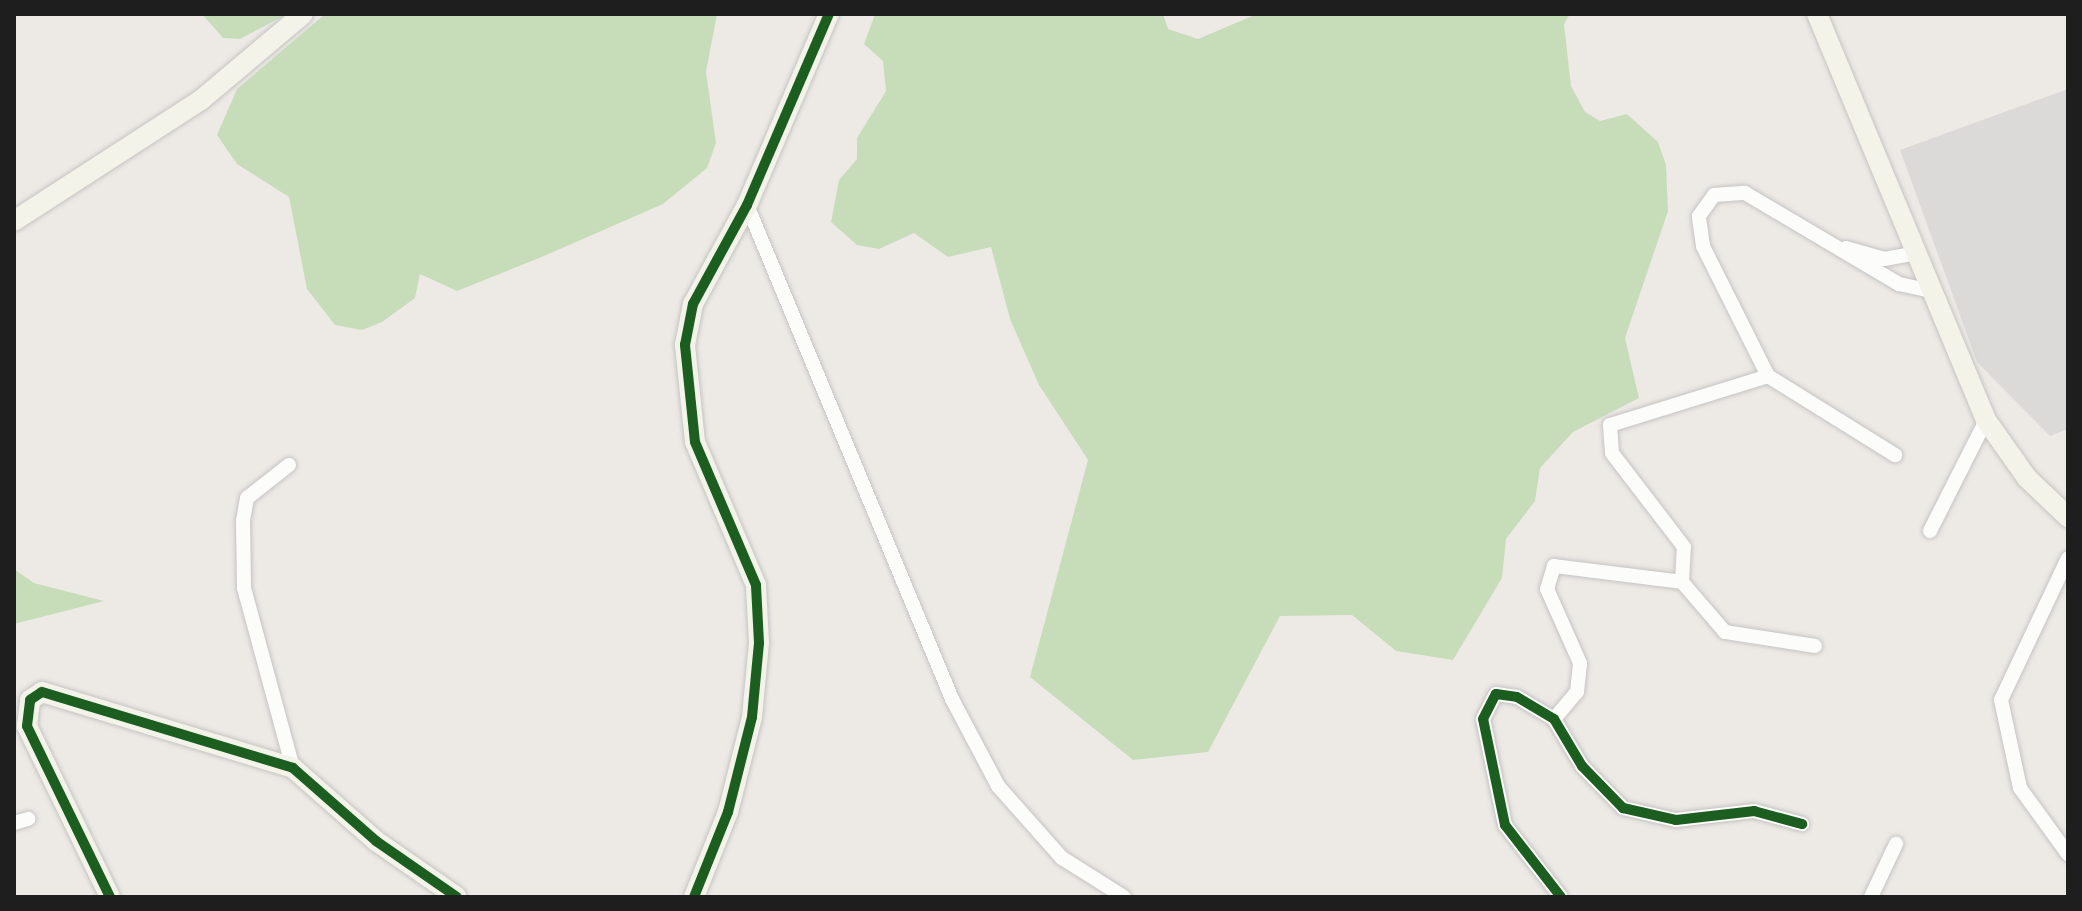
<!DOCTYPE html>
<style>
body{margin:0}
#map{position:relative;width:2082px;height:911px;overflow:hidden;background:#edeae6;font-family:"Public Sans",sans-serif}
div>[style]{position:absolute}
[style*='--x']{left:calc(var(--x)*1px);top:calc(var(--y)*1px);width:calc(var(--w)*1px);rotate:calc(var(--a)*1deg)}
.residential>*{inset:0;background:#dcdad8}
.forest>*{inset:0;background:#c7ddb9}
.roads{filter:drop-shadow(0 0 2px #c5c4c2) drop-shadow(0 0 2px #c5c4c2)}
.street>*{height:14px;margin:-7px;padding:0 7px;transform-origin:7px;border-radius:7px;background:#fcfcfb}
.secondary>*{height:20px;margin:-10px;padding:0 10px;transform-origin:10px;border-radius:10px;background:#f4f3ea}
.cycleway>*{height:10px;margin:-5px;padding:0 5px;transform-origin:5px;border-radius:5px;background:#1b5e20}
span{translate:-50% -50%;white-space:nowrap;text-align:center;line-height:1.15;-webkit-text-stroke:6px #fff;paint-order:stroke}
.frame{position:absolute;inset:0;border:16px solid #1e1e1e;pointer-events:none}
</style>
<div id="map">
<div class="residential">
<div style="clip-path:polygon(2068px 89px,2068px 429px,2050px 436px,1977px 362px,1900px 150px)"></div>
</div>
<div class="forest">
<div style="clip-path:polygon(202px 14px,287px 14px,240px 39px,223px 38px)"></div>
<div style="clip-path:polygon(325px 14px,717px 14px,706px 72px,716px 143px,707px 168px,663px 204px,544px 256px,457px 291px,420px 274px,415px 298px,382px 322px,362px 330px,335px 325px,307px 289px,289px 197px,237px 164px,217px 135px,237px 89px)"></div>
<div style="clip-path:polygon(875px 14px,1163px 14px,1168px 29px,1198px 39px,1257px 14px,1570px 14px,1564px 24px,1571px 86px,1585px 112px,1600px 121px,1627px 114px,1658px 142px,1666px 165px,1668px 211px,1625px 338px,1639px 398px,1573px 432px,1540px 468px,1535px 501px,1506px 539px,1502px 578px,1453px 660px,1396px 651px,1352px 615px,1280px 616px,1208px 752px,1133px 760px,1030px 677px,1088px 460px,1039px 385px,1010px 319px,991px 247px,948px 257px,914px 233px,879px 249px,857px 245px,831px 222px,839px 180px,857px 159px,857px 138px,886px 91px,883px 61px,864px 44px)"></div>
<div style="clip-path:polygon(14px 569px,34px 583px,104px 601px,14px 624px)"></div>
</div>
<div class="roads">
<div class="street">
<div style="--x:747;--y:205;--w:535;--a:67.46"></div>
<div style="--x:952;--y:699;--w:98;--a:62.1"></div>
<div style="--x:998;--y:786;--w:96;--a:48.4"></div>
<div style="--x:1062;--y:858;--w:73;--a:32.2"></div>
<div style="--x:1846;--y:248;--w:40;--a:16"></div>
<div style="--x:1884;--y:259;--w:35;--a:-10"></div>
<div style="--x:1768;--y:376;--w:145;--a:-116.6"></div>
<div style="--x:1703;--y:246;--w:30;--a:-98"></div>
<div style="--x:1699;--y:216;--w:26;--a:-54"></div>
<div style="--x:1714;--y:195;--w:31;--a:-4"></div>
<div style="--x:1745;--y:193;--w:179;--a:30.6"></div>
<div style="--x:1899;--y:284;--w:34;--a:12"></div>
<div style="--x:1768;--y:376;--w:150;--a:31.9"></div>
<div style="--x:289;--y:465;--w:53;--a:141.8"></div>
<div style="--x:247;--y:498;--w:23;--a:100"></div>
<div style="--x:243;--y:521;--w:67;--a:89.1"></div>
<div style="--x:244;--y:588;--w:187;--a:74.8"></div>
<div style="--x:1930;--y:531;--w:124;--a:-63.2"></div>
<div style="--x:2068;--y:558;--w:157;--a:115.3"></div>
<div style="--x:2001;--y:700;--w:90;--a:77.8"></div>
<div style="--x:2020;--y:788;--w:82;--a:54"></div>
<div style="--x:1682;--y:582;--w:35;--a:-87"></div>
<div style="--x:1684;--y:547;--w:118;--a:-127.5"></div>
<div style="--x:1612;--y:453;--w:28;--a:-94"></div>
<div style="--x:1610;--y:425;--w:165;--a:-17.2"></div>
<div style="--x:1682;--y:582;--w:66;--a:49.3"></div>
<div style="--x:1725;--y:632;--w:91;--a:8.8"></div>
<div style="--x:1554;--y:719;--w:35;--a:-50"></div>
<div style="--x:1577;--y:692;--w:29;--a:-84"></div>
<div style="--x:1580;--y:663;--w:81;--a:-114"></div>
<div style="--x:1547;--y:589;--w:24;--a:-73"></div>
<div style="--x:1554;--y:566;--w:129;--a:7.1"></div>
<div style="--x:14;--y:823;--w:15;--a:-16"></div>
<div style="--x:1561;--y:897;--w:91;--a:-127.9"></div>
<div style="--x:1505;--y:825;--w:108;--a:-101.7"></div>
<div style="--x:1483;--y:719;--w:28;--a:-63"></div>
<div style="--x:1496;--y:694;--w:21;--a:8"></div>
<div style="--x:1517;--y:697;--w:43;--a:30.7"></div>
<div style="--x:1554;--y:719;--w:55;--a:59.2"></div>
<div style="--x:1582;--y:766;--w:59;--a:45.7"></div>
<div style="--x:1623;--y:808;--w:54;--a:12.8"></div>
<div style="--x:1676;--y:820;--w:79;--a:-6.6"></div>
<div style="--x:1754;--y:811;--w:50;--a:15.2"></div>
<div style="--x:1871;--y:897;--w:59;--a:-64.7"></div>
</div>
<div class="secondary">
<div style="--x:1817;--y:14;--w:440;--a:67.4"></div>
<div style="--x:1986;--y:420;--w:71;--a:54.7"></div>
<div style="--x:2027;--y:478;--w:57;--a:43.6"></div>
<div style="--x:14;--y:221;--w:223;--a:-32.9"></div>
<div style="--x:201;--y:100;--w:133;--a:-40.1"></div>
<div style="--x:110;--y:897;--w:190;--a:-115.9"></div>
<div style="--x:27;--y:726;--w:26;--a:-83"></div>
<div style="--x:30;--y:700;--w:14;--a:-34"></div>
<div style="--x:42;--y:692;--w:262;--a:16.8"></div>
<div style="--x:293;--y:768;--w:111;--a:41.3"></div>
<div style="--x:376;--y:841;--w:98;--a:34.7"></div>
<div style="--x:694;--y:897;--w:92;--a:-68.2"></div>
<div style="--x:728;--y:812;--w:98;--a:-75.8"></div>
<div style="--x:752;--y:717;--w:74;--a:-84.6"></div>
<div style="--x:759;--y:643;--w:58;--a:-93"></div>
<div style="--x:756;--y:585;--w:155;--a:-113.1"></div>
<div style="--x:695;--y:442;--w:98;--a:-95.9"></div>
<div style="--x:685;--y:345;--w:42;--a:-79"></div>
<div style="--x:693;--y:304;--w:113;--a:-61.4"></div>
<div style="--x:747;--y:205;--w:208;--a:-66.8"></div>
</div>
</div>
<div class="cycleway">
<div style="--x:110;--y:897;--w:190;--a:-115.9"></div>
<div style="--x:27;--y:726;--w:26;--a:-83"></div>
<div style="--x:30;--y:700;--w:14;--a:-34"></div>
<div style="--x:42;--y:692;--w:262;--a:16.8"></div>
<div style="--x:293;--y:768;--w:111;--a:41.3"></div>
<div style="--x:376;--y:841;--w:98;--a:34.7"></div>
<div style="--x:694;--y:897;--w:92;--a:-68.2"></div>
<div style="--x:728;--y:812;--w:98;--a:-75.8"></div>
<div style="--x:752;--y:717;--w:74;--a:-84.6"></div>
<div style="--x:759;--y:643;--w:58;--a:-93"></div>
<div style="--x:756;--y:585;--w:155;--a:-113.1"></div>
<div style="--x:695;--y:442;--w:98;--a:-95.9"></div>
<div style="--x:685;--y:345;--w:42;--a:-79"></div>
<div style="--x:693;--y:304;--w:113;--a:-61.4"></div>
<div style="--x:747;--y:205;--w:208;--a:-66.8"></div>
<div style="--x:1561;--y:897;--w:91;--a:-127.9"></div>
<div style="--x:1505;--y:825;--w:108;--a:-101.7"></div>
<div style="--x:1483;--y:719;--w:28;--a:-63"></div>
<div style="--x:1496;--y:694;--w:21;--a:8"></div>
<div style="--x:1517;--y:697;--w:43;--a:30.7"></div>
<div style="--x:1554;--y:719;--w:55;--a:59.2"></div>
<div style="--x:1582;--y:766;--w:59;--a:45.7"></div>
<div style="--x:1623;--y:808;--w:54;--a:12.8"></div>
<div style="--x:1676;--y:820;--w:79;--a:-6.6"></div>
<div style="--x:1754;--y:811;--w:50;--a:15.2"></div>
</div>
<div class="frame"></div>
</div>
